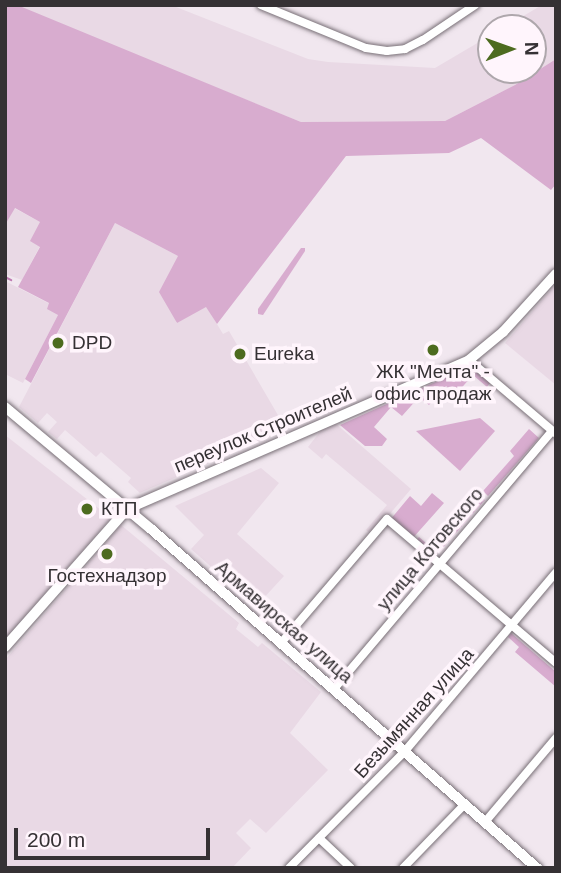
<!DOCTYPE html>
<meta charset="utf-8">
<style>
body{margin:0}
#map{position:relative;width:561px;height:873px;overflow:hidden;background:#f1e7ef;font-family:Arial,sans-serif}
div>[style]{position:absolute}
[style*='--x']{left:calc(var(--x)*1px);top:calc(var(--y)*1px);width:calc(var(--w)*1px);rotate:calc(var(--a)*1deg)}
.built>*{inset:0;background:#e9d9e5}
.green>*{inset:0;background:#d8accf}
.stream>*{height:2px;margin:-1px;padding:0 1px;transform-origin:1px;border-radius:1px;background:#be7bb1}
.roads{filter:drop-shadow(0 0 2px #786f76) drop-shadow(0 0 2px #786f76)}
.minor>*{height:8px;margin:-4px;padding:0 4px;transform-origin:4px;border-radius:4px;background:#fff}
.tertiary>*{height:10px;margin:-5px;padding:0 5px;transform-origin:5px;border-radius:5px;background:#fff}
.dots>*{width:19px;height:19px;translate:-50% -50%;box-sizing:border-box;border:4px solid #fff5fc;border-radius:50%}
span{translate:-50% -50%;white-space:nowrap;text-align:center;line-height:1.15;-webkit-text-stroke:7px #fff5fc;paint-order:stroke}
.poi-label{font-size:19px;color:#353134}
.left{translate:0 -50%;text-align:left}
.street-label{font-size:19px;color:#353134}
.frame{position:absolute;inset:0;border:7px solid #353134;pointer-events:none}
.north{position:absolute;left:477px;top:14px;width:70px;height:70px;box-sizing:border-box;background:#fff5fc;border:2px solid #aea7ac;border-radius:50%;rotate:89deg;font-size:19px;font-weight:700;line-height:28px;text-align:center;color:#353134}
.north::after{content:'';display:block;margin:auto;width:24px;height:32px;background:#4d6b1f;clip-path:polygon(50% 0,100% 100%,50% 72%,0 100%)}
.scale{position:absolute;left:14px;top:828px;width:196px;height:32px;box-sizing:border-box;border:4px solid #353134;border-top:0;padding-left:9px;font-size:21px;line-height:24px;white-space:nowrap;color:#353134;-webkit-text-stroke:5px #fff5fc;paint-order:stroke}
</style>
<div id="map">
<div class="built">
<div style="clip-path:polygon(12px 5px,171px 5px,308px 59px,328px 62px,435px 68px,491px 35px,491px 70px,533px 70px,533px 28px,503px 28px,542px 5px,556px 5px,556px 59px,515px 85px,445px 121px,301px 122px)"></div>
<div style="clip-path:polygon(14px 208px,40px 222px,40px 246px,22px 280px,5px 274px,5px 225px)"></div>
<div style="clip-path:polygon(115px 223px,178px 256px,176px 323px,206px 306px,223px 334px,229px 331px,282px 422px,276px 426px,280px 432px,140px 493px,128px 482px,131px 478px,101px 452px,96px 457px,65px 430px,57px 439px,48px 432px,57px 422px,47px 413px,38px 423px,19px 407px)"></div>
<div style="clip-path:polygon(5px 281px,50px 304px,58px 315px,23px 383px,5px 374px)"></div>
<div style="clip-path:polygon(556px 284px,556px 385px,505px 343px)"></div>
<div style="clip-path:polygon(335px 423px,411px 489px,372px 535px,366px 530px,387px 505px,326px 454px,322px 459px,308px 447px,323px 428px)"></div>
<div style="clip-path:polygon(5px 435px,111px 518px,5px 639px)"></div>
<div style="clip-path:polygon(261px 468px,279px 483px,237px 534px,284px 576px,261px 601px,265px 605px,260px 610px,191px 549px,204px 535px,175px 506px)"></div>
<div style="clip-path:polygon(121px 525px,239px 623px,236px 629px,258px 647px,262px 643px,321px 692px,290px 733px,328px 770px,266px 833px,250px 819px,236px 833px,251px 848px,232px 868px,5px 868px,5px 660px)"></div>
</div>
<div class="green">
<div style="clip-path:polygon(5px 5px,22px 7px,301px 122px,445px 121px,515px 85px,556px 59px,556px 184px,551px 190px,481px 138px,449px 153px,346px 156px,217px 324px,206px 307px,177px 323px,159px 292px,178px 256px,115px 223px,31px 383px,25px 379px,58px 315px,47px 309px,49px 303px,18px 287px,40px 247px,30px 241px,40px 222px,15px 208px,5px 225px)"></div>
<div style="clip-path:polygon(301px 248px,305px 248px,305px 251px,263px 315px,258px 314px,258px 309px)"></div>
<div style="clip-path:polygon(471px 366px,490px 383px,487px 387px,473px 375px,456px 394px,446px 386px,429px 405px,419px 397px,402px 416px,391px 407px,374px 427px,387px 439px,382px 446px,365px 446px,340px 425px)"></div>
<div style="clip-path:polygon(480px 418px,495px 431px,460px 471px,416px 431px)"></div>
<div style="clip-path:polygon(529px 429px,539px 438px,488px 496px,483px 491px,514px 456px,510px 451px)"></div>
<div style="clip-path:polygon(432px 493px,444px 503px,412px 539px,390px 520px,410px 496px,421px 506px)"></div>
<div style="clip-path:polygon(480px 495px,485px 500px,434px 558px,415px 541px,419px 537px,433px 549px)"></div>
<div style="clip-path:polygon(511px 633px,556px 672px,556px 687px,515px 652px,519px 647px,508px 637px)"></div>
</div>
<div class="stream">
<div style="--x:5;--y:277;--w:7;--a:27"></div>
</div>
<div class="roads">
<div class="minor">
<div style="--x:261;--y:5;--w:113;--a:22.3"></div>
<div style="--x:366;--y:48;--w:21;--a:8"></div>
<div style="--x:387;--y:51;--w:18;--a:-6"></div>
<div style="--x:405;--y:49;--w:20;--a:-27"></div>
<div style="--x:423;--y:40;--w:63;--a:-33.9"></div>
<div style="--x:469;--y:360;--w:113;--a:40.3"></div>
<div style="--x:281;--y:643;--w:163;--a:-49.5"></div>
<div style="--x:387;--y:519;--w:222;--a:40.4"></div>
<div style="--x:334;--y:689;--w:338;--a:-49.8"></div>
<div style="--x:485;--y:822;--w:110;--a:-49.8"></div>
<div style="--x:319;--y:838;--w:44;--a:43.2"></div>
<div style="--x:289;--y:868;--w:165;--a:-45.2"></div>
<div style="--x:405;--y:751;--w:234;--a:-49.8"></div>
<div style="--x:403;--y:868;--w:89;--a:-45.9"></div>
</div>
<div class="tertiary">
<div style="--x:5;--y:407;--w:190;--a:39.9"></div>
<div style="--x:151;--y:529;--w:514;--a:41.29"></div>
<div style="--x:5;--y:647;--w:184;--a:-48.5"></div>
<div style="--x:127;--y:509;--w:373;--a:-23.5"></div>
<div style="--x:469;--y:360;--w:44;--a:-39.5"></div>
<div style="--x:503;--y:332;--w:79;--a:-47.6"></div>
</div>
</div>
<div class="dots">
<div style="left:58px;top:343px;background:#4d6b1f"></div>
<div style="left:433px;top:350px;background:#4d6b1f"></div>
<div style="left:240px;top:354px;background:#4d6b1f"></div>
<div style="left:87px;top:509px;background:#4d6b1f"></div>
<div style="left:107px;top:554px;background:#4d6b1f"></div>
</div>
<div class="poi-label">
<span class="left" style="left:72px;top:343px">DPD</span>
<span class="left" style="left:254px;top:354px">Eureka</span>
<span style="left:433px;top:383px">ЖК "Мечта" -<br>офис продаж</span>
<span class="left" style="left:101px;top:509px">КТП</span>
<span style="left:107px;top:576px">Гостехнадзор</span>
</div>
<div class="street-label">
<span style="left:263px;top:430px;rotate:-23deg">переулок Строителей</span>
<span style="left:430px;top:549px;rotate:-50deg">улица Котовского</span>
<span style="left:284px;top:622px;rotate:41deg">Армавирская улица</span>
<span style="left:414px;top:713px;rotate:-48deg">Безымянная улица</span>
</div>
<div class="frame"></div>
<div class="north">N</div>
<div class="scale">200 m</div>
</div>
